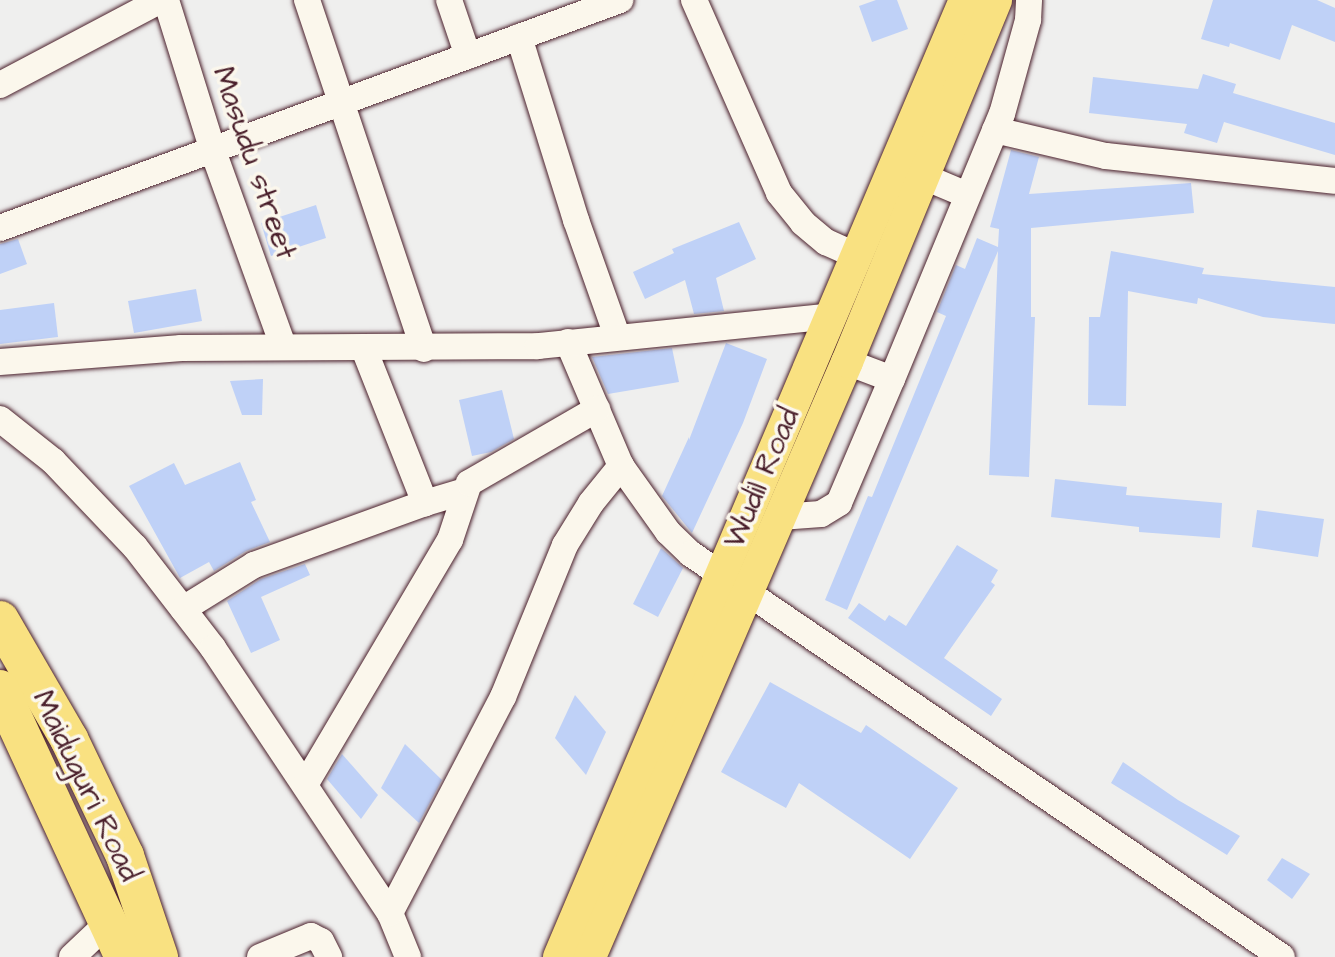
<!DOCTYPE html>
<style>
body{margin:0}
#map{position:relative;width:1335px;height:957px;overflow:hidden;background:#efefee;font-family:"Architects Daughter",sans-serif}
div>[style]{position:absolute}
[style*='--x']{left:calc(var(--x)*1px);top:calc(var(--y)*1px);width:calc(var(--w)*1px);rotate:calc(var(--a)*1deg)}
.building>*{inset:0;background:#bfd1f7}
.roads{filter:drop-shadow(0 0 2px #4a1f2b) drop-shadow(0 0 2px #4a1f2b)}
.minor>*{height:26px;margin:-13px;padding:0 13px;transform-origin:13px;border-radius:13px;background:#fbf7ec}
.major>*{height:32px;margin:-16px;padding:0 16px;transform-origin:16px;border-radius:16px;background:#f9e181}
.highway>*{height:38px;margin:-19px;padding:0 19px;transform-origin:19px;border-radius:19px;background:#f9e181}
span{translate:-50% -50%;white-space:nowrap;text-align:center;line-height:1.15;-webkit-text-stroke:7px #fbf7ec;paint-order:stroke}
.street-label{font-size:30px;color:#4a1f2b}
</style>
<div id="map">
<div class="building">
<div style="clip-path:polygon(876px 0,897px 0,908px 29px,872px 42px,859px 6px)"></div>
<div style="clip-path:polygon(1213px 0,1317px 0,1335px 8px,1335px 42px,1292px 25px,1280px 60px,1230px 43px,1229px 47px,1201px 39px)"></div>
<div style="clip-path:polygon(1203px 74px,1236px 84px,1233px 93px,1335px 123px,1335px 155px,1224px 122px,1217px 143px,1184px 133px,1187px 124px,1089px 113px,1093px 77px,1198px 89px)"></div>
<div style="clip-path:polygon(1011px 150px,1039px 157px,1029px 194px,1191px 183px,1194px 213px,1031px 228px,1031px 317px,1035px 317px,1029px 477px,989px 475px,998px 251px,847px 610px,825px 600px,868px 496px,872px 497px,946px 316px,937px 312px,956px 265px,965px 269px,977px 238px,998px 247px,999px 229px,990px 227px)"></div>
<div style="clip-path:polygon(316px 205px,326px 238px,271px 256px,261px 223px)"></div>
<div style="clip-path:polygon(739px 222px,756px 259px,716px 278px,724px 311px,694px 314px,685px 280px,645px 299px,633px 272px,674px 253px,672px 249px)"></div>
<div style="clip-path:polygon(18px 239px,27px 264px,0 274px,0 244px)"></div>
<div style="clip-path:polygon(1111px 251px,1204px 268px,1202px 274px,1335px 287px,1335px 324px,1263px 317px,1198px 298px,1197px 304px,1128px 291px,1126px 406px,1088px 405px,1089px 317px,1100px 317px)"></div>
<div style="clip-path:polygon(196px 289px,202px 321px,134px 333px,128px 301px)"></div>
<div style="clip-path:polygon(54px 303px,58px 337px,0 344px,0 310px)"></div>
<div style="clip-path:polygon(726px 343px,767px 359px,743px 423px,692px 533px,662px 496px,689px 437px,689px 440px)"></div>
<div style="clip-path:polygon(672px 348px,679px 382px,608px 394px,592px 357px)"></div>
<div style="clip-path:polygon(263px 379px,262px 415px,242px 415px,230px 381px)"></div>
<div style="clip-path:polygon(502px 390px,514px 439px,491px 452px,472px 456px,459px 400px)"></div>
<div style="clip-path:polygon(240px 462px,256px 500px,251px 502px,270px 542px,246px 551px,214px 571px,209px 562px,180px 578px,129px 486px,174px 463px,185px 485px)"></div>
<div style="clip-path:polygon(1055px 479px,1127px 487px,1126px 495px,1222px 503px,1220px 538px,1139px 532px,1139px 527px,1051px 517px)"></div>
<div style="clip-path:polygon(1257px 510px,1324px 519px,1318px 557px,1252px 547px)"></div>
<div style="clip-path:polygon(957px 545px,998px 570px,991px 582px,995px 585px,944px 658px,1002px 699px,991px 716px,848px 618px,859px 603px,885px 621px,889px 615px,906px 626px)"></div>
<div style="clip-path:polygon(661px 548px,683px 568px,658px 617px,633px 604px)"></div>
<div style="clip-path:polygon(305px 564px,310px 575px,261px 597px,280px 640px,251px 653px,227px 601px,261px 579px)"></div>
<div style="clip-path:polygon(770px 682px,861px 733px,866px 725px,958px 788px,910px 859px,799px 783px,786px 808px,721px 772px)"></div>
<div style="clip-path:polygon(575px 695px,606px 732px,586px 775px,555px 738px)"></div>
<div style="clip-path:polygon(405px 744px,442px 780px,419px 823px,381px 788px)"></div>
<div style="clip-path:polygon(342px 754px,378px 795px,361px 819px,327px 779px)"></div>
<div style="clip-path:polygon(1123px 762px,1178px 800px,1240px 836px,1227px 855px,1111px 783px)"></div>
<div style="clip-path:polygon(1282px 858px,1310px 874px,1292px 899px,1267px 880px)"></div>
</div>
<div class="roads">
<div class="minor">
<div style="--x:166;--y:0;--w:158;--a:72.7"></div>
<div style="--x:213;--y:151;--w:206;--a:70.2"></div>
<div style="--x:307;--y:0;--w:368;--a:71.5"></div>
<div style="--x:449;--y:0;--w:59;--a:71.3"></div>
<div style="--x:694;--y:0;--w:211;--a:66.2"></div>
<div style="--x:779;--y:193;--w:38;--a:51"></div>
<div style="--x:803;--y:223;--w:30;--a:40"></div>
<div style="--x:826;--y:242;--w:32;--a:24"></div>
<div style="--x:519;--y:37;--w:192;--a:72.7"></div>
<div style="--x:576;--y:220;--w:123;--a:70.5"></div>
<div style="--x:0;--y:85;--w:182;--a:-27.8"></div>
<div style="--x:995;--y:130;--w:114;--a:13.2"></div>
<div style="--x:1106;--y:156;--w:230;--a:6.2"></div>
<div style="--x:922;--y:176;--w:49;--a:22.9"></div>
<div style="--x:0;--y:228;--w:661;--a:-20.19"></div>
<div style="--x:568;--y:342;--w:135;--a:66.9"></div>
<div style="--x:621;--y:466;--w:81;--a:54.5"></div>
<div style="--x:668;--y:532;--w:32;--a:44"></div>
<div style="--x:691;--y:554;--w:715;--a:34.29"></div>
<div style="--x:364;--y:349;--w:166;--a:68.4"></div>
<div style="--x:425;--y:503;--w:42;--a:-16.7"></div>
<div style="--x:0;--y:362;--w:182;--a:-4.4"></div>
<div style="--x:181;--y:348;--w:357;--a:-0.3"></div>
<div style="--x:538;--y:346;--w:295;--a:-5.8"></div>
<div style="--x:847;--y:362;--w:48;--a:20.7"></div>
<div style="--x:892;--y:379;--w:287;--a:-67.5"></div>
<div style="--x:1002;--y:114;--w:98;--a:-74.5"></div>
<div style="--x:1028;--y:20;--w:20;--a:-87"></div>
<div style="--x:0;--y:419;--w:68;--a:38.4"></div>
<div style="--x:53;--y:461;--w:119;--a:46.4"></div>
<div style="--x:135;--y:547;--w:128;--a:52.3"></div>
<div style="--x:213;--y:648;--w:319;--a:56.3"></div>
<div style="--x:390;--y:913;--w:48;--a:67.8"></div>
<div style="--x:780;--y:517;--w:41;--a:-4.2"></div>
<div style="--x:821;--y:514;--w:21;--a:-31"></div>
<div style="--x:839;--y:503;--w:135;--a:-66.9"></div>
<div style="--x:183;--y:609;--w:84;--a:-31.8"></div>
<div style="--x:254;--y:565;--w:182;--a:-19.9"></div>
<div style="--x:305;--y:785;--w:285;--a:-59.4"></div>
<div style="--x:450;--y:540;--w:60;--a:-71.6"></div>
<div style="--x:469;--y:483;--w:148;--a:-30"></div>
<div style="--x:390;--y:913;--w:244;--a:-62.4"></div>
<div style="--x:503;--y:697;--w:164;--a:-67.8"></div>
<div style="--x:565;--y:545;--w:49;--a:-58.2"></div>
<div style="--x:591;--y:503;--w:48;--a:-51"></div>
<div style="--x:72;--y:957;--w:52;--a:-43.5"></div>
<div style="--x:260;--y:957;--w:55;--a:-22.4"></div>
<div style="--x:311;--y:936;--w:11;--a:27"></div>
<div style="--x:321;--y:941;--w:18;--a:63"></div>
</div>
<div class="major">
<div style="--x:559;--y:957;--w:1040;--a:-67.01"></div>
<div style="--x:590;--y:957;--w:648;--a:-66.64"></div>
<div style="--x:847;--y:362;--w:391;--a:-67.6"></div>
</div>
<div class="highway">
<div style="--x:0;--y:620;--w:138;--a:59.9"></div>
<div style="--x:69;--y:739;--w:130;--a:64.4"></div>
<div style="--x:125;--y:856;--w:107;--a:71.4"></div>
<div style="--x:0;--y:689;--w:295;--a:65.2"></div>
</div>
</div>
<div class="street-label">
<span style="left:254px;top:163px;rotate:71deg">Masudu street</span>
<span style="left:762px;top:478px;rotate:-67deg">Wudil Road</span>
<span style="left:86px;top:786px;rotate:64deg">Maiduguri Road</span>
</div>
</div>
